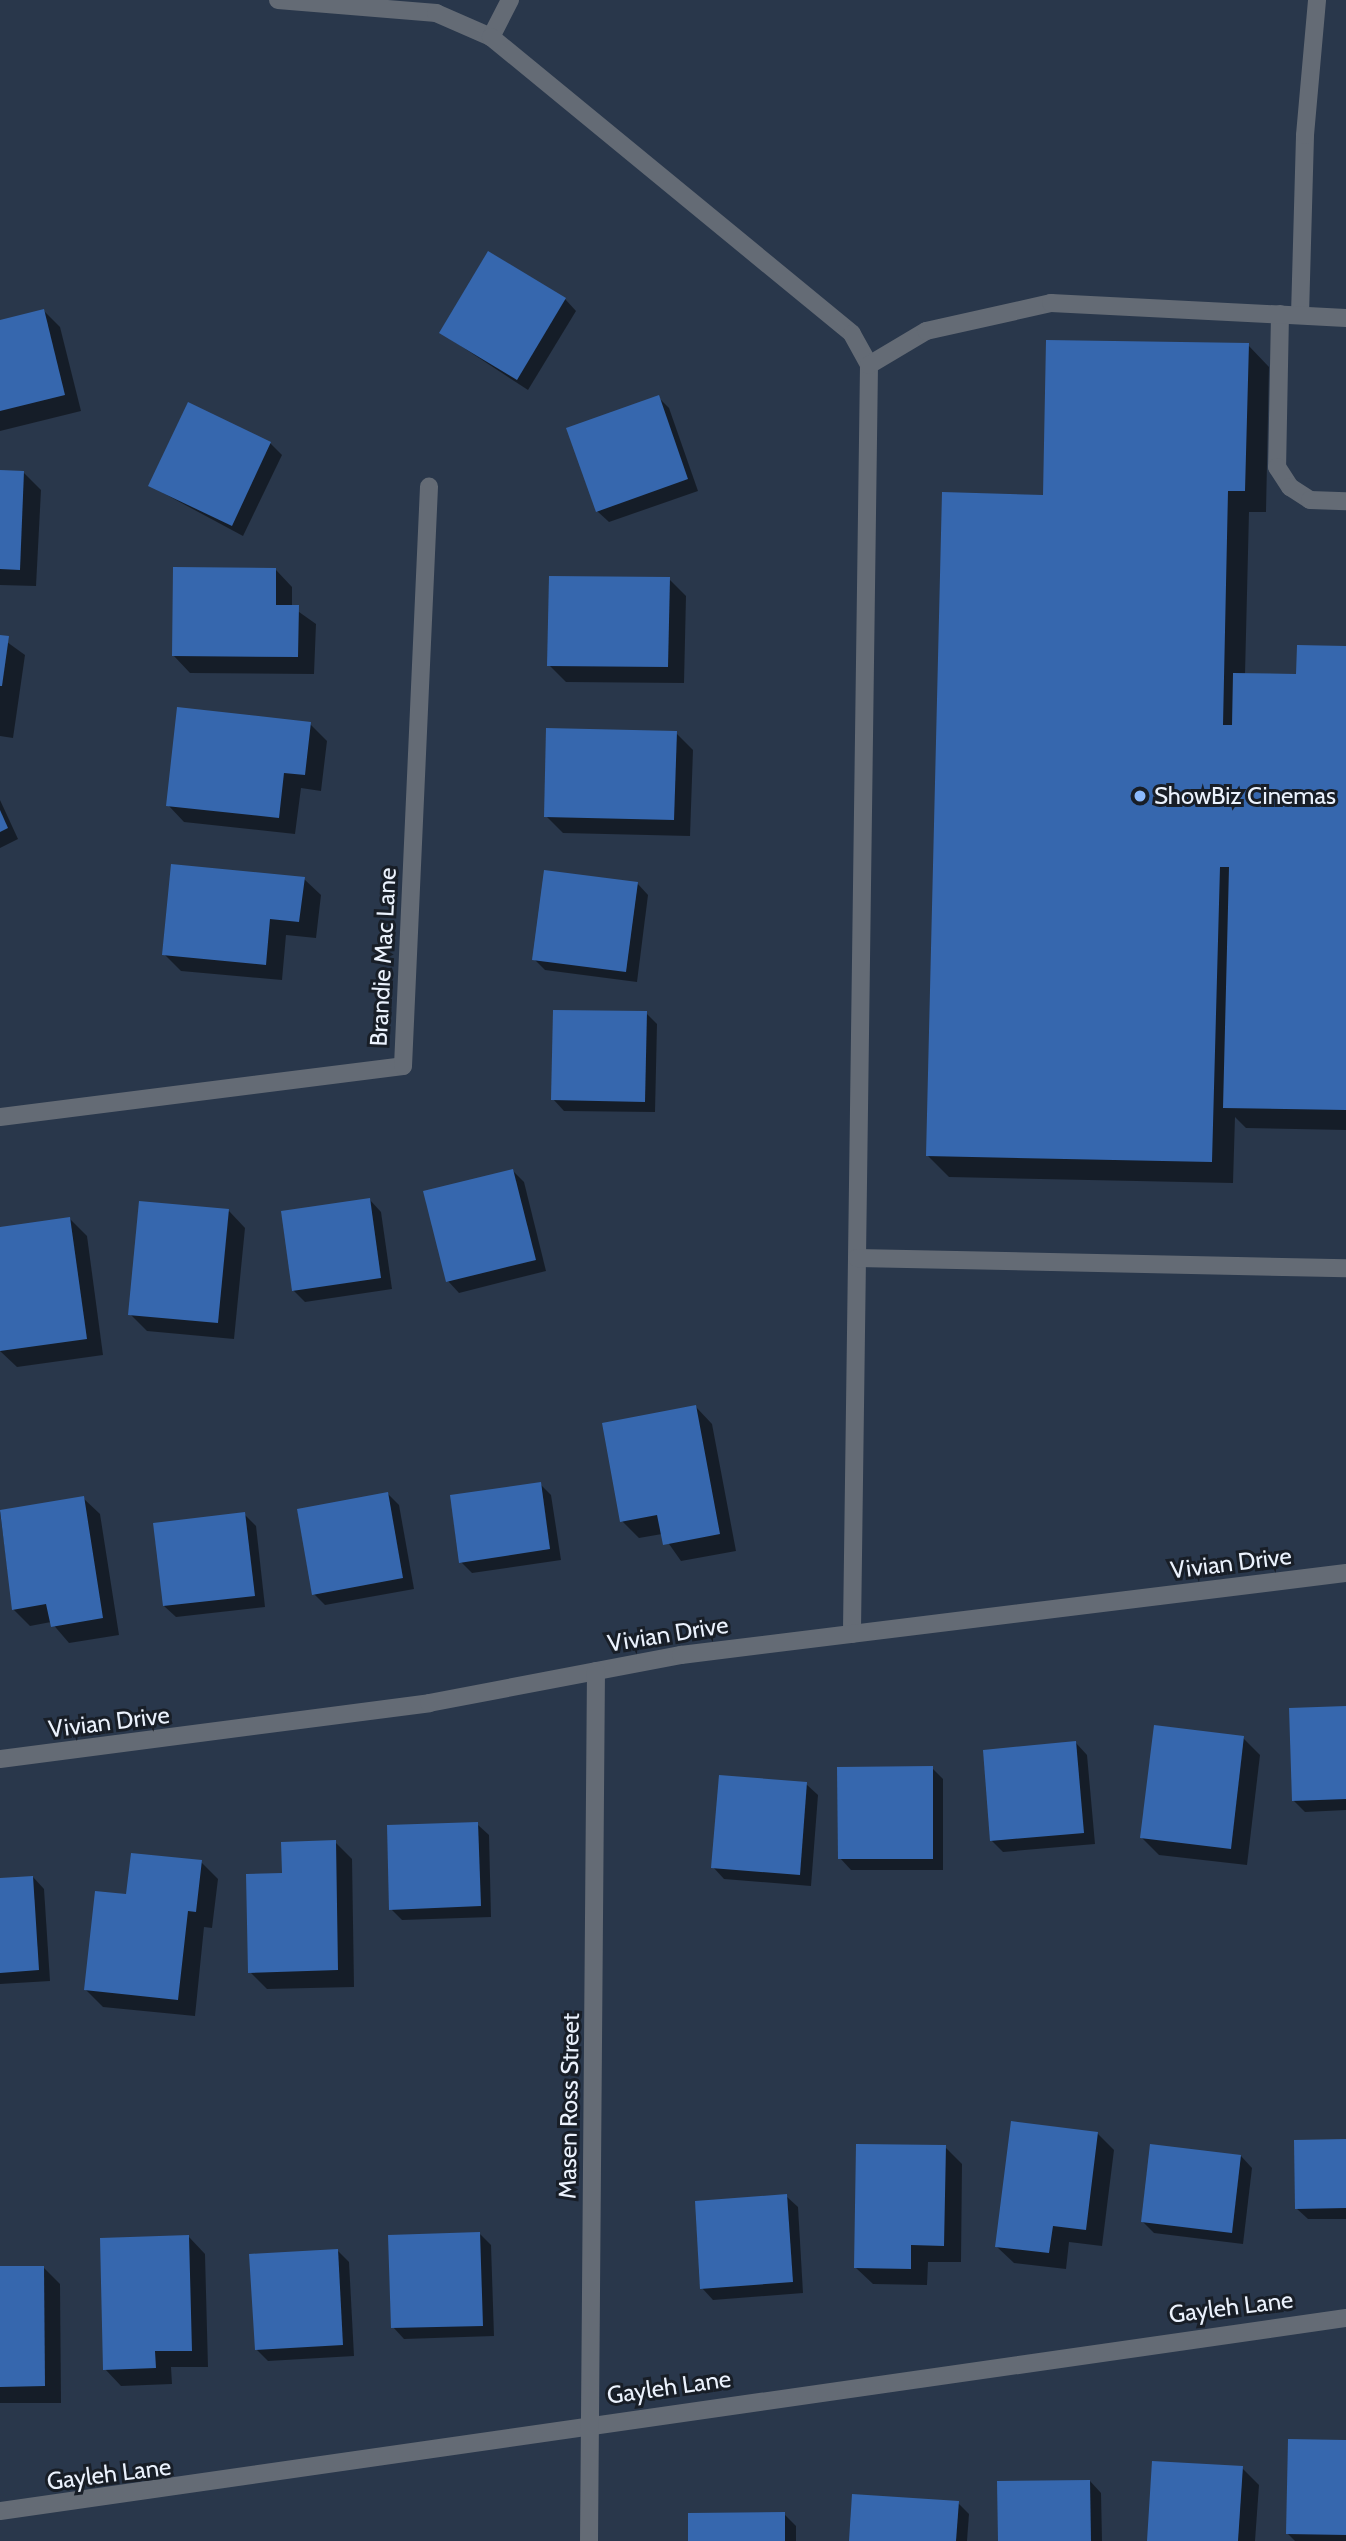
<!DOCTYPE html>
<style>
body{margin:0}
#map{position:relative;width:1346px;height:2541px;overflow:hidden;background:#29374b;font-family:Cabin,sans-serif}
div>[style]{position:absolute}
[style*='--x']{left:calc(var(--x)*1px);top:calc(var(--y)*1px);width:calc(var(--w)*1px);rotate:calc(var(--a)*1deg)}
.shadow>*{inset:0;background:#0007}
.building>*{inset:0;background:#3667ae}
.lane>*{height:18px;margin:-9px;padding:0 9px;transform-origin:9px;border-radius:9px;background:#646b75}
.street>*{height:18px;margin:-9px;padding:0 9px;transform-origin:9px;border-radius:9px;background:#646b75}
.dots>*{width:19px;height:19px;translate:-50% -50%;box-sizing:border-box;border:4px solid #181e27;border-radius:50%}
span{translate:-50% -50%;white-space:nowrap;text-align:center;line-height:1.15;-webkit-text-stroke:6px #181e27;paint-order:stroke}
.poi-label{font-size:24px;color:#ebf2fd}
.left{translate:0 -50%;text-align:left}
.street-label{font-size:24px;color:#ebf2fd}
</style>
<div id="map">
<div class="shadow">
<div style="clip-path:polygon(565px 299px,576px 311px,528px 390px,441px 333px)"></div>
<div style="clip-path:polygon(43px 310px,60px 327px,81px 411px,0 431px,0 321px)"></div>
<div style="clip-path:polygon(1248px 345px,1269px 367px,1266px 512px,1249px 512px,1245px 675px,1298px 676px,1346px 648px,1346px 1130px,1246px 1128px,1235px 1117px,1233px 1183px,949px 1177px,928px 1156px,1044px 496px)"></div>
<div style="clip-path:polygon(658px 397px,669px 408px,698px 491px,609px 522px,597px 511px)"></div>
<div style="clip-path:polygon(270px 443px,282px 455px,243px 536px,150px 486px)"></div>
<div style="clip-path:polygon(0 472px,24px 473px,41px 490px,36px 586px,0 585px)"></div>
<div style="clip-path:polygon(276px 570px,292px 587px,292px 607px,316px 624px,314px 674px,190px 673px,174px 656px)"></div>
<div style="clip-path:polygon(669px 579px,686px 596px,684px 683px,566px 682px,549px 665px)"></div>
<div style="clip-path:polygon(0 637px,25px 655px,13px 738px,0 736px)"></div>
<div style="clip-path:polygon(310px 724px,327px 741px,321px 791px,301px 788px,295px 834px,184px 822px,168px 805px)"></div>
<div style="clip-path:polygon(676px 733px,693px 750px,690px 836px,563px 833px,546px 816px)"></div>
<div style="clip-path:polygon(0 800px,18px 839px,0 848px)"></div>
<div style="clip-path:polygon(304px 879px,321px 895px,316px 938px,286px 935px,282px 980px,181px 971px,164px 954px)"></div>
<div style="clip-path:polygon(637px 883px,648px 895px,637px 982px,545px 970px,534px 959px)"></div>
<div style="clip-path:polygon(646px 1013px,657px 1024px,655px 1112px,564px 1111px,553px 1099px)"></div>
<div style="clip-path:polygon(513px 1171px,524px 1182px,546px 1271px,459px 1293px,448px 1281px)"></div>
<div style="clip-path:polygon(370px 1200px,381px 1212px,392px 1289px,305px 1302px,293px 1290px)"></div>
<div style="clip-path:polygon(229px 1211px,245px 1228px,234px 1339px,147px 1331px,130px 1314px)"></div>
<div style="clip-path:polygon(70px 1219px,87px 1236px,103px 1355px,17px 1367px,0 1351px,0 1229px)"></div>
<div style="clip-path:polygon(696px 1407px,712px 1424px,736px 1551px,681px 1561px,662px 1534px,639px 1538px,622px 1521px)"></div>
<div style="clip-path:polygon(540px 1484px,551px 1495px,561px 1560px,472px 1573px,461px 1562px)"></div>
<div style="clip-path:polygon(388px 1494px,399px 1505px,414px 1589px,325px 1605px,314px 1594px)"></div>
<div style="clip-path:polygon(83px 1498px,100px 1514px,119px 1635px,69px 1643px,51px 1622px,30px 1626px,13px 1609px,0 1512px)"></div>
<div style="clip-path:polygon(244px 1514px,256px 1526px,265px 1607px,176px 1617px,164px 1606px)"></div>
<div style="clip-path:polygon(1346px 1707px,1346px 1810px,1305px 1812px,1293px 1800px)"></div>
<div style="clip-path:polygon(1243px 1738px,1260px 1755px,1247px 1865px,1159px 1855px,1142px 1838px)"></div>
<div style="clip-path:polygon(1076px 1743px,1087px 1755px,1095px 1844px,1003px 1852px,991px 1840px)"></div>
<div style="clip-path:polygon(932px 1768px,943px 1779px,943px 1870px,851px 1870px,840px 1858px)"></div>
<div style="clip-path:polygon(806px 1784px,818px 1795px,811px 1886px,724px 1879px,713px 1867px)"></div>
<div style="clip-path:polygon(477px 1824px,489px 1835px,491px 1917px,402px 1920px,391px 1909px)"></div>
<div style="clip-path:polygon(335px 1842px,352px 1859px,354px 1987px,267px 1989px,250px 1972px,283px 1875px)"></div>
<div style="clip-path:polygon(201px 1862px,218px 1879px,212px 1928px,204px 1927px,195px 2016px,103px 2007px,86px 1990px,128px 1896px)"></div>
<div style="clip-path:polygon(33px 1877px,44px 1889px,50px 1981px,0 1984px,0 1879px)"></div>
<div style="clip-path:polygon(1097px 2133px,1114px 2150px,1102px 2246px,1069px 2242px,1066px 2269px,1014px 2263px,997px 2247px)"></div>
<div style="clip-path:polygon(1346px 2141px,1346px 2219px,1308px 2219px,1296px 2208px)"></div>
<div style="clip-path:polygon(945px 2147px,962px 2164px,961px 2262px,928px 2262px,927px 2285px,873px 2284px,856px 2268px)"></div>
<div style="clip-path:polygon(1241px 2156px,1252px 2168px,1243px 2244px,1154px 2233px,1143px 2222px)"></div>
<div style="clip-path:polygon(786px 2196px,798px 2207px,803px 2293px,713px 2300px,702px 2288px)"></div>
<div style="clip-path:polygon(480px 2234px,491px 2245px,494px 2336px,404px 2339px,393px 2327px)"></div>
<div style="clip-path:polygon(189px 2237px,205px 2254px,208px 2367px,171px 2367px,172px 2384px,121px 2386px,105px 2369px)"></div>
<div style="clip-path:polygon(338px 2251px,349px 2262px,354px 2356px,268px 2361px,256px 2349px)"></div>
<div style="clip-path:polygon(43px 2267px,60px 2284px,61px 2403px,0 2403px,0 2268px)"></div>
<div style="clip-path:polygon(1346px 2442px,1346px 2541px,1295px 2541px,1288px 2534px)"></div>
<div style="clip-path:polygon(1242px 2468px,1259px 2485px,1255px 2541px,1149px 2541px)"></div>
<div style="clip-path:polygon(1090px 2481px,1101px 2493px,1102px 2541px,1000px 2541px)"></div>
<div style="clip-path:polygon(958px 2503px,969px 2514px,967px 2541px,851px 2541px)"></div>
<div style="clip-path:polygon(784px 2514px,796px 2526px,796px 2541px,690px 2541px)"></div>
</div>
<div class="building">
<div style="clip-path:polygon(488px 251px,566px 298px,517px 380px,439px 333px)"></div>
<div style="clip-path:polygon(44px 309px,65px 395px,0 411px,0 320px)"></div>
<div style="clip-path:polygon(1046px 340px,1249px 343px,1245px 491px,1228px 491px,1223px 725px,1232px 725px,1233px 673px,1296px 674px,1297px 645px,1346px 646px,1346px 1110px,1223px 1108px,1229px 867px,1220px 867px,1212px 1162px,926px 1156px,942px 492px,1043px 495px)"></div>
<div style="clip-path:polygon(659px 395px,688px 479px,596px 512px,566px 428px)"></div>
<div style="clip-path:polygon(188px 402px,271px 442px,232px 526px,148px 486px)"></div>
<div style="clip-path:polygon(0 470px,24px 471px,20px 570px,0 569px)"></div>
<div style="clip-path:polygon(173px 567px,276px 568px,276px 605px,299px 605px,298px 657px,172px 656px)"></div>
<div style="clip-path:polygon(549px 576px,670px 577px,668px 667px,547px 666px)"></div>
<div style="clip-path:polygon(0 635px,9px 636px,2px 686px,0 686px)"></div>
<div style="clip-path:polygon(177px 707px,311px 722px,305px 775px,284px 773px,279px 818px,166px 806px)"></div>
<div style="clip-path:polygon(546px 728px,677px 731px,674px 820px,544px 817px)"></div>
<div style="clip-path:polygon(0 810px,8px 828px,0 832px)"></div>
<div style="clip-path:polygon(171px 864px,305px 877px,299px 922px,270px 919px,266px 965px,162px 955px)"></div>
<div style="clip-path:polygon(544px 870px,638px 882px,626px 972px,532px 960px)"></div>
<div style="clip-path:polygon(553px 1010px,647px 1011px,645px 1102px,551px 1100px)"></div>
<div style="clip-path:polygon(513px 1169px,536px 1260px,446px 1282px,423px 1191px)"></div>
<div style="clip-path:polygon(370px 1198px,381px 1278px,292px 1291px,281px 1211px)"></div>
<div style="clip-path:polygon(139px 1201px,229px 1209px,218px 1323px,128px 1315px)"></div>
<div style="clip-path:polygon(70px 1217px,87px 1339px,0 1351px,0 1227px)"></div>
<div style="clip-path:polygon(696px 1405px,720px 1534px,663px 1545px,657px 1515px,620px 1522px,602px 1423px)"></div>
<div style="clip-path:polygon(541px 1482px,550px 1549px,459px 1563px,450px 1495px)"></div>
<div style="clip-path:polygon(388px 1492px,403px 1578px,312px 1595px,297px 1509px)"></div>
<div style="clip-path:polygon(84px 1496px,103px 1618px,51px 1627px,46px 1604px,12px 1610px,0 1510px)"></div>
<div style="clip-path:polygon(245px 1512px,255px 1596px,163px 1606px,153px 1523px)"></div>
<div style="clip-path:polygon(1346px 1706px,1346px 1799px,1292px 1801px,1289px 1708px)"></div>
<div style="clip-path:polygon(1154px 1725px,1244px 1736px,1231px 1849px,1140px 1838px)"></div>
<div style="clip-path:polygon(1076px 1741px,1084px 1833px,990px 1841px,983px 1750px)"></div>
<div style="clip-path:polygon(933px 1766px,933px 1859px,838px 1859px,837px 1767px)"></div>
<div style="clip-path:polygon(719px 1775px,807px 1782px,800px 1875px,711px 1868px)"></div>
<div style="clip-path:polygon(478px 1822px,481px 1906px,389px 1910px,387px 1825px)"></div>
<div style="clip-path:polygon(336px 1840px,338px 1970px,248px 1973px,246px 1874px,282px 1873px,281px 1842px)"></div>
<div style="clip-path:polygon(131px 1853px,202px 1860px,196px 1912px,188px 1911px,178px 2000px,84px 1990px,95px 1891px,126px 1894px)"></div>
<div style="clip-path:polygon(33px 1876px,39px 1970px,0 1973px,0 1878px)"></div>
<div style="clip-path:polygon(1011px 2121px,1098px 2132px,1086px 2230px,1053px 2226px,1049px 2253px,995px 2247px)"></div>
<div style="clip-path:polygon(1346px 2139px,1346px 2208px,1295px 2209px,1294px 2140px)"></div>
<div style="clip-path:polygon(856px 2144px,946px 2145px,944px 2246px,911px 2245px,911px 2269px,854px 2268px)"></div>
<div style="clip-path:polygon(1150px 2144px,1241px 2155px,1232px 2233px,1141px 2222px)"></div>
<div style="clip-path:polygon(787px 2194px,793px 2282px,700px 2289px,695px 2201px)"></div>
<div style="clip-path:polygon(480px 2232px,483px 2326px,391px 2328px,388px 2235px)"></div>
<div style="clip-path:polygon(189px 2235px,192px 2351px,155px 2351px,156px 2368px,103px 2370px,100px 2238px)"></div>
<div style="clip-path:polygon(338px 2249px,343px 2345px,255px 2350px,249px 2254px)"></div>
<div style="clip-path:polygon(0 2266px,44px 2266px,45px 2386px,0 2387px)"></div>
<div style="clip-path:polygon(1288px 2439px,1346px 2440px,1346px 2535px,1286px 2534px)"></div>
<div style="clip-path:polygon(1152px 2461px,1243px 2466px,1238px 2541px,1147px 2541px)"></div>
<div style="clip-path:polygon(1090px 2480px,1091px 2541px,998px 2541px,997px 2481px)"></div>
<div style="clip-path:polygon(852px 2494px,959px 2501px,956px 2541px,849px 2541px)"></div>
<div style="clip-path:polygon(785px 2512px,785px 2541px,688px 2541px,688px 2513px)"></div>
</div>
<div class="lane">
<div style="--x:278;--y:0;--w:159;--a:4.7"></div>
<div style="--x:436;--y:13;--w:60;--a:23.6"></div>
<div style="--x:510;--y:0;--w:42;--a:117.2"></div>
<div style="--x:491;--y:37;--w:467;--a:39.4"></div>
<div style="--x:852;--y:334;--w:35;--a:61"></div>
<div style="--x:869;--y:365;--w:1269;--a:90.77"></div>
<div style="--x:1280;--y:314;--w:153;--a:91.1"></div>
<div style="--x:1277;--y:467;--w:24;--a:57"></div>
<div style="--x:1290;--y:487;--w:24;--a:33"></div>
<div style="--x:1310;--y:500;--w:36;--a:2"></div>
<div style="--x:1300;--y:315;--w:180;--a:-88.4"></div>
<div style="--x:1305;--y:135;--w:136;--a:-84.9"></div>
<div style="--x:869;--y:365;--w:66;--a:-30.8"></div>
<div style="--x:926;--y:331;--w:128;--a:-12.6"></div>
<div style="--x:1051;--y:303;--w:295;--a:2.9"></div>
<div style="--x:857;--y:1258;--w:489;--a:1.2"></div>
</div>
<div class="street">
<div style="--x:0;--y:1117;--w:406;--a:-7.2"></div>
<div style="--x:403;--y:1066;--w:580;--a:-87.43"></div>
<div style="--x:0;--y:1759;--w:433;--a:-7.4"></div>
<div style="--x:429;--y:1703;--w:257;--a:-10.8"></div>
<div style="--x:681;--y:1655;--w:670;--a:-7.03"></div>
<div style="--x:0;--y:2511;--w:1360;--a:-8.16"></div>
<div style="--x:589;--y:2541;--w:870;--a:-89.54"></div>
</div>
<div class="dots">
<div style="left:1140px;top:796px;background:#8bb9fc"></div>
</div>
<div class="poi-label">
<span class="left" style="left:1154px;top:796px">ShowBiz Cinemas</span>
</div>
<div class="street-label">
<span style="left:383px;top:957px;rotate:-87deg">Brandie Mac Lane</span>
<span style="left:1231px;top:1563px;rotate:-7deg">Vivian Drive</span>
<span style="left:668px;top:1634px;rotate:-9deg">Vivian Drive</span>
<span style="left:109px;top:1722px;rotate:-7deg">Vivian Drive</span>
<span style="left:569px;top:2106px;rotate:-89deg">Masen Ross Street</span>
<span style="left:1231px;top:2307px;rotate:-7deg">Gayleh Lane</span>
<span style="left:669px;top:2387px;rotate:-8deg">Gayleh Lane</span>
<span style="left:109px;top:2474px;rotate:-7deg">Gayleh Lane</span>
</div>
</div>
